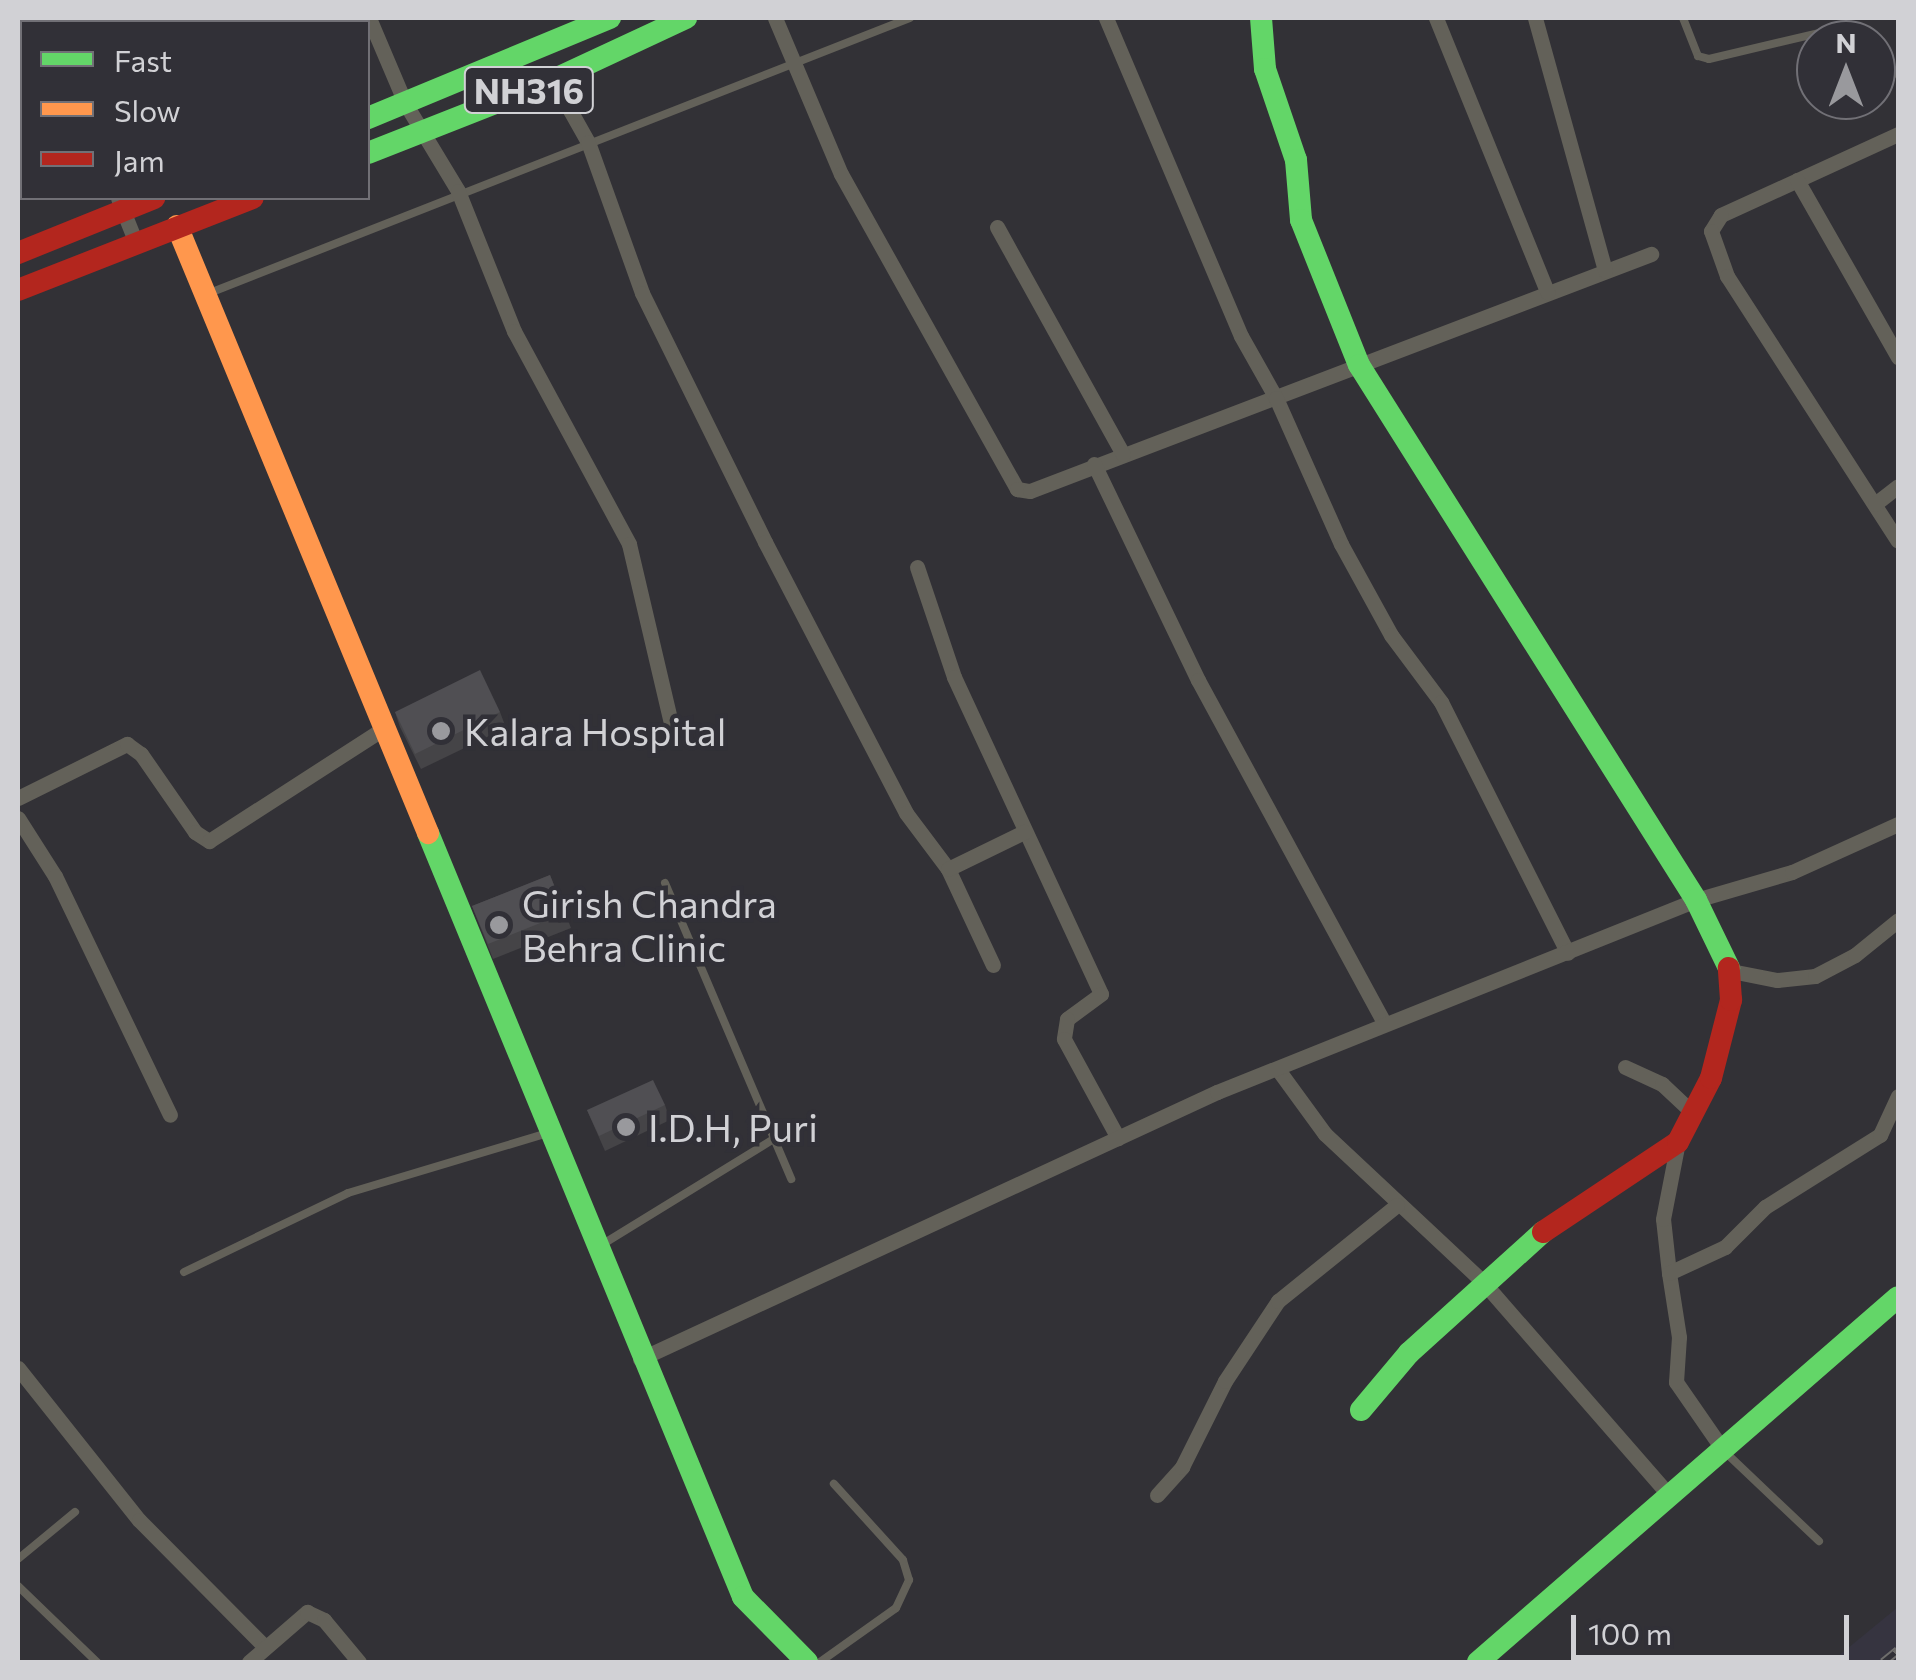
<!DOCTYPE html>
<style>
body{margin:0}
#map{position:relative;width:1916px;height:1680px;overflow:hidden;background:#323136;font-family:Commissioner,sans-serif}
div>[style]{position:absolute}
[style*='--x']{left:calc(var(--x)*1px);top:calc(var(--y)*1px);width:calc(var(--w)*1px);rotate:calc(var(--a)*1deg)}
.built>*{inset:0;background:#363440}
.lane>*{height:8px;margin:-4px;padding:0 4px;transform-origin:4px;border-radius:4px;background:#636159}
.street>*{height:15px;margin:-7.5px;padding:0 7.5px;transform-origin:7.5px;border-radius:7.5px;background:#636159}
.fast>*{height:22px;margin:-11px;padding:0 11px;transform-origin:11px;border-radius:11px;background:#63d668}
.slow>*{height:22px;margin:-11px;padding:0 11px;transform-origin:11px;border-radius:11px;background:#ff974d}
.jam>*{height:22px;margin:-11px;padding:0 11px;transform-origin:11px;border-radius:11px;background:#b3261e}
.rail>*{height:9px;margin-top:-4.5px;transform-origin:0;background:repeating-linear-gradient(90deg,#313037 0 15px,#6f6e6c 0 30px);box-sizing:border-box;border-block:2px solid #6f6e6c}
.wall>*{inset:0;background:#454447}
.building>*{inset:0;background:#504f53}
.dots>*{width:28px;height:28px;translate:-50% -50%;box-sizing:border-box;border:5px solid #313037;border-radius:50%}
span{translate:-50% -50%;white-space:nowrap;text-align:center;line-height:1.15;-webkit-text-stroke:9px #313037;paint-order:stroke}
.shield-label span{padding:2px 8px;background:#313037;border:2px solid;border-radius:8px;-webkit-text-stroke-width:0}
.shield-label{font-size:35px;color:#d1d1d5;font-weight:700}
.poi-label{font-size:38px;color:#d1d1d5}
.left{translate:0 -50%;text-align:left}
.frame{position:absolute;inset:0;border:20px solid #d1d1d5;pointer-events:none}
.legend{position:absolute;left:20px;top:20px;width:350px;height:180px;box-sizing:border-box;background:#313037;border:2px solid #717076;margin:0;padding:12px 18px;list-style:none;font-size:30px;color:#d1d1d5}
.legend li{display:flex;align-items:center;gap:20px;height:50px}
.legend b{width:50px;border:2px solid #717076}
.north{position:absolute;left:1796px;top:20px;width:100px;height:100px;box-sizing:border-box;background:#313037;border:2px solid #717076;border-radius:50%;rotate:0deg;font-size:28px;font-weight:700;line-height:40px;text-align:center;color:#d1d1d5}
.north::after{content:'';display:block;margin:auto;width:35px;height:45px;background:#99999d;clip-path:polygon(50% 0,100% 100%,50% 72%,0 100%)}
.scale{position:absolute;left:1571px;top:1615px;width:278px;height:45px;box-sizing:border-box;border:5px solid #d1d1d5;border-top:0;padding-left:12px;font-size:30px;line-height:35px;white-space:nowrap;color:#d1d1d5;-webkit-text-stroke:8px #313037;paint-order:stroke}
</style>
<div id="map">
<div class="built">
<div style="clip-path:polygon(1898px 1607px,1898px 1662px,1831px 1662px)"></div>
</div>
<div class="lane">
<div style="--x:1683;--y:18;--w:41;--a:68.5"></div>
<div style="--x:1698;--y:56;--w:11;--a:15"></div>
<div style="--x:1709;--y:59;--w:130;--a:-13.3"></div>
<div style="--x:1836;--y:29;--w:32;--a:20"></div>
<div style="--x:351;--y:22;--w:11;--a:-22"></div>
<div style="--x:1876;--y:51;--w:33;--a:47"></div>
<div style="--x:18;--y:186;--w:4;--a:-27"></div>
<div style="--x:207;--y:294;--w:755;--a:-21.44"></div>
<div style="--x:665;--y:883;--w:322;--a:66.9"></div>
<div style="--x:603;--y:1244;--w:201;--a:-31.6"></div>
<div style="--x:184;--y:1272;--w:182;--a:-25.7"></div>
<div style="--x:348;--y:1193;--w:209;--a:-16.7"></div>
<div style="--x:1724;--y:1451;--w:131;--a:43.5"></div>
<div style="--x:18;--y:1559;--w:74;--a:-39.5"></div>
<div style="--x:18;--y:1586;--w:110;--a:43.9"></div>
<div style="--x:820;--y:1662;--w:93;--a:-35.4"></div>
<div style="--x:896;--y:1608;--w:31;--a:-65"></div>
<div style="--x:909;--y:1580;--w:21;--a:-107"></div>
<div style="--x:903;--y:1560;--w:103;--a:-132.2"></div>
</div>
<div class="street">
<div style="--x:39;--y:18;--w:4;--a:63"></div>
<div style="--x:369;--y:18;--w:92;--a:67"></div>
<div style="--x:405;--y:103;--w:103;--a:58.9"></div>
<div style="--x:458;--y:191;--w:151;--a:68.2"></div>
<div style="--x:514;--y:331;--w:242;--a:61.6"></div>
<div style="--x:629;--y:544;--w:201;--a:76.8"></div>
<div style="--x:775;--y:18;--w:169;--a:67.1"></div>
<div style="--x:841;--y:174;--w:361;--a:60.8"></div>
<div style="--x:1017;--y:489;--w:13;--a:9"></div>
<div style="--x:1030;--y:491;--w:665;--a:-20.89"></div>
<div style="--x:1106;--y:18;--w:345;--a:67"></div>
<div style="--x:1241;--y:336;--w:71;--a:60.6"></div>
<div style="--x:1276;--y:398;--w:160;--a:66"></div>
<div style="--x:1341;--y:544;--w:104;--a:61.2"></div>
<div style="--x:1391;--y:635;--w:84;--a:53.3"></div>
<div style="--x:1441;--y:702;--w:281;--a:63.2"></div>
<div style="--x:1436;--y:18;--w:296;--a:67.9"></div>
<div style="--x:1535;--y:18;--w:262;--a:74.5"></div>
<div style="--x:553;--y:80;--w:71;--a:60.6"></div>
<div style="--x:588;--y:142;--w:160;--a:70.3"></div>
<div style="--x:642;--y:293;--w:278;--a:63.7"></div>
<div style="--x:765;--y:542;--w:305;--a:62.5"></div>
<div style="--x:906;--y:813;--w:70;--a:53.1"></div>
<div style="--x:948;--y:869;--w:106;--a:64.9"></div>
<div style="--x:1898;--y:134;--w:195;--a:155.4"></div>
<div style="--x:1721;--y:215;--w:19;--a:122"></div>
<div style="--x:1711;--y:231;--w:48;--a:70.4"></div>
<div style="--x:1727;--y:276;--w:315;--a:57.2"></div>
<div style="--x:1797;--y:180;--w:204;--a:60.3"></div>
<div style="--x:118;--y:198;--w:48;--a:68.2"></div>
<div style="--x:997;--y:227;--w:260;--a:61"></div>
<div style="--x:1094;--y:464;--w:240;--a:64.3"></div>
<div style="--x:1198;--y:680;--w:390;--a:61.5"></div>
<div style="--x:1875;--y:504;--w:29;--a:-38"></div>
<div style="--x:917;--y:567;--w:116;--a:71.4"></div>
<div style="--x:954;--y:677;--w:349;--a:65.1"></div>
<div style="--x:1101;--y:994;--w:42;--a:143.7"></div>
<div style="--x:1067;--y:1019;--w:20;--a:99"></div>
<div style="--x:1064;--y:1039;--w:113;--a:61.4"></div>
<div style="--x:18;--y:798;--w:122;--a:-26.4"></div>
<div style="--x:127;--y:744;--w:17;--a:36"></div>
<div style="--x:141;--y:754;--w:95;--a:55.3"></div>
<div style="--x:195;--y:832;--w:17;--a:33"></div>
<div style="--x:209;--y:841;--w:207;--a:-32.8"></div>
<div style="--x:18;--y:818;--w:69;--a:57.5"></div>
<div style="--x:55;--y:876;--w:265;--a:64.3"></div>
<div style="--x:948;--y:869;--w:85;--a:-26"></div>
<div style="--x:1731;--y:971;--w:47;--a:11.1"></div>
<div style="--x:1777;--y:980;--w:38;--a:-6"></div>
<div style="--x:1815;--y:976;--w:45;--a:-27.7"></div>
<div style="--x:1855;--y:955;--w:55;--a:-39.1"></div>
<div style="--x:1625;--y:1067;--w:41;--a:24.7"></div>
<div style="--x:1662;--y:1084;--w:44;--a:43.2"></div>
<div style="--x:1279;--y:1071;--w:78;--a:53.9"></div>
<div style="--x:1325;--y:1134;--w:218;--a:43.1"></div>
<div style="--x:1484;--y:1283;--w:279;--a:48.9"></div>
<div style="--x:1669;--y:1273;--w:54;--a:-96.3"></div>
<div style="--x:1663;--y:1219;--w:78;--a:-79"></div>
<div style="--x:640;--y:1359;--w:636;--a:-24.83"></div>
<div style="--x:1217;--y:1092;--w:516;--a:-21.84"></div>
<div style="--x:1696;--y:900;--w:100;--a:-16.3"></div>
<div style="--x:1792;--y:872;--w:116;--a:-24.4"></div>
<div style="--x:18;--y:1368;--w:194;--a:51.5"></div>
<div style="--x:139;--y:1520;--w:179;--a:45.2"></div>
<div style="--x:1721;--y:1447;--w:79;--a:-124.7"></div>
<div style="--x:1676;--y:1382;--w:45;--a:-86.2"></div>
<div style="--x:1679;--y:1337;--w:65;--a:-98.9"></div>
<div style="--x:1669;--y:1273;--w:62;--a:-24.9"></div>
<div style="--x:1725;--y:1247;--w:57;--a:-45"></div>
<div style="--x:1765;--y:1207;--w:136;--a:-32.1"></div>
<div style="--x:1880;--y:1135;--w:43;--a:-65.2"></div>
<div style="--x:1157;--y:1495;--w:38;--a:-48"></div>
<div style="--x:1182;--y:1467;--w:96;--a:-63.4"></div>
<div style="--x:1225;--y:1381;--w:96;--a:-56.5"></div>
<div style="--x:1278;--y:1301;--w:153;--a:-38.9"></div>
<div style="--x:249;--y:1662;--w:77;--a:-40.8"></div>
<div style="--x:307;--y:1612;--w:19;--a:25"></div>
<div style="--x:324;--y:1620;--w:55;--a:50.2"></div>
</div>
<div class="fast">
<div style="--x:1261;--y:18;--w:51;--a:85.5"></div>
<div style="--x:1265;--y:69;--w:96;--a:71.2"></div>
<div style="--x:1296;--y:160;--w:60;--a:85.2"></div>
<div style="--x:1301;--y:220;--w:156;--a:68.2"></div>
<div style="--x:1359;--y:365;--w:632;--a:57.79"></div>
<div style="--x:1696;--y:900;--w:76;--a:64.1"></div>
<div style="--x:368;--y:118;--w:262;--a:-22.5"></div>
<div style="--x:368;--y:153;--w:199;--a:-21.5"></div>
<div style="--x:553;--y:80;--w:147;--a:-25"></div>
<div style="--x:428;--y:833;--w:826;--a:67.59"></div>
<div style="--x:743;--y:1597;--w:91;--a:45.4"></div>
<div style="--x:1361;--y:1410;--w:75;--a:-49.9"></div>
<div style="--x:1409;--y:1353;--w:181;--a:-42.1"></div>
<div style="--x:1478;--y:1662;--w:556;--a:-40.99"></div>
</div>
<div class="slow">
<div style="--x:177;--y:226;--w:657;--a:67.53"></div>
</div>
<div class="jam">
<div style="--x:18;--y:253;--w:147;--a:-22"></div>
<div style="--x:18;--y:290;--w:252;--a:-21.4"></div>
<div style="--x:1543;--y:1232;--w:162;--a:-33.7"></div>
<div style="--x:1678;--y:1142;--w:72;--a:-62.7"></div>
<div style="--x:1711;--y:1078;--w:81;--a:-75.6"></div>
<div style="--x:1731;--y:1000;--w:32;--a:-94"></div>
</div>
<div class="rail">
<div style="--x:1883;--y:1662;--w:19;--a:-39"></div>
</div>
<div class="wall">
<div style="clip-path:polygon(395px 712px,500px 712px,506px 728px,421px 769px,400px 727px)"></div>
<div style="clip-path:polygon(550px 875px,571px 928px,493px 959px,472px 906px)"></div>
<div style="clip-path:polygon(665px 1105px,670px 1120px,605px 1151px,587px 1110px)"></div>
</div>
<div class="building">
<div style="clip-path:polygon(480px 670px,500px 712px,415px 754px,395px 712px)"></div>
<div style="clip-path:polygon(550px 875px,565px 913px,488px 944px,472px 906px)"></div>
<div style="clip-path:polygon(653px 1080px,665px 1105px,599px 1136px,587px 1110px)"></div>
</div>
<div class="dots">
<div style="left:441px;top:731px;background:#99999d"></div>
<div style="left:499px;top:925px;background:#99999d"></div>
<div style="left:626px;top:1127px;background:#99999d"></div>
</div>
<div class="shield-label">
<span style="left:529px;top:90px">NH316</span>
</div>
<div class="poi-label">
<span class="left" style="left:464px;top:731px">Kalara Hospital</span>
<span class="left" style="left:522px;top:925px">Girish Chandra<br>Behra Clinic</span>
<span class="left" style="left:648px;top:1127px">I.D.H, Puri</span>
</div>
<div class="frame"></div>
<ul class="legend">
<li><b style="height:12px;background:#63d668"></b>Fast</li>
<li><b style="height:12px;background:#ff974d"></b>Slow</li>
<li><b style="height:12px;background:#b3261e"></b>Jam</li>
</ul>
<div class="north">N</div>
<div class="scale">100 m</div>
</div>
